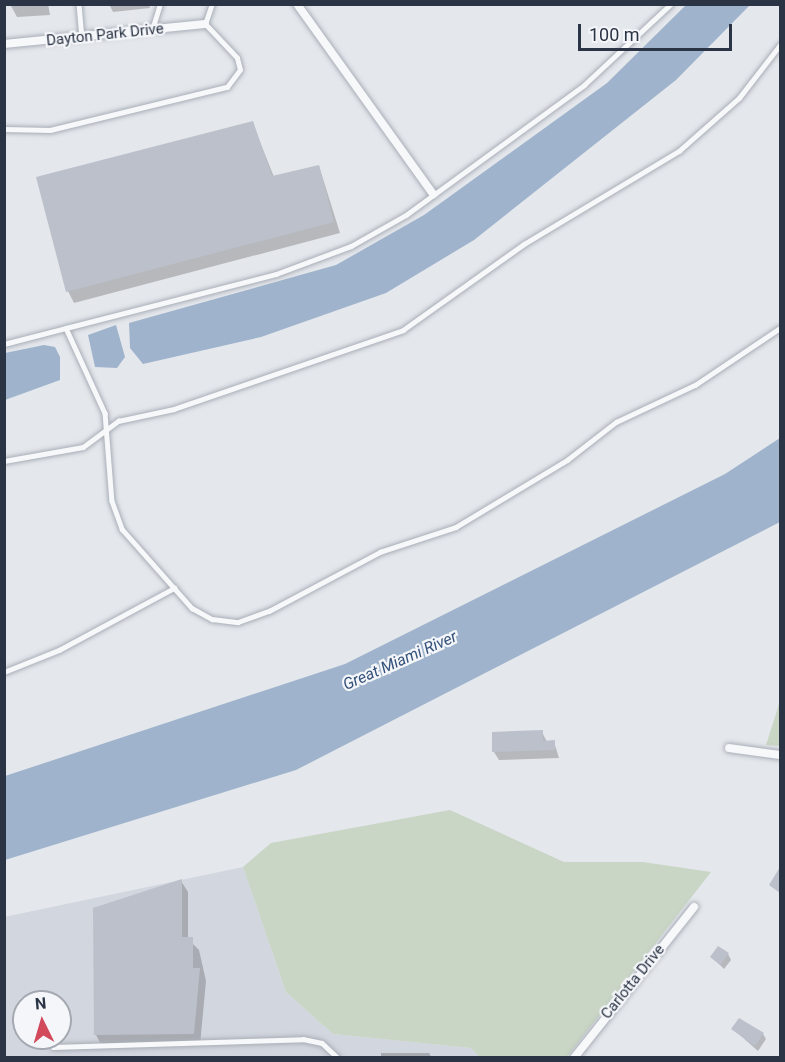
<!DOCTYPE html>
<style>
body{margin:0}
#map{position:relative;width:785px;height:1062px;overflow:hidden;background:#e4e7ec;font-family:Roboto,sans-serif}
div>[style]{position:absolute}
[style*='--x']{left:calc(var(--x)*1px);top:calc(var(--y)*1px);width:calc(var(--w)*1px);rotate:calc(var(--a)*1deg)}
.built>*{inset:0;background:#d2d6de}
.green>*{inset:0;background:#c9d6c5}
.water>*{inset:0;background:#9fb4cc}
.shadow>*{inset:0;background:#0003}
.building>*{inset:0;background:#bbc0ca}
.roads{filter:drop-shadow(0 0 2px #a9aeb7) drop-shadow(0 0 2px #a9aeb7)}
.service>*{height:4.5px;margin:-2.25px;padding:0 2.25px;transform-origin:2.25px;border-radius:2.25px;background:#f7f8fa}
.minor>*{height:8px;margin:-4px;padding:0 4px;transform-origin:4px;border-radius:4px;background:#f7f8fa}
span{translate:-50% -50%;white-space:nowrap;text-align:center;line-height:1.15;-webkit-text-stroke:4.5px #f4f6f9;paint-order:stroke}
.street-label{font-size:15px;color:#2b3445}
.water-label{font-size:16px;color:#34527a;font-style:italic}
.frame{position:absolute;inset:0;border:6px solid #2b3445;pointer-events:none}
.north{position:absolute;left:12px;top:990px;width:60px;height:60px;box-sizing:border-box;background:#f4f6f9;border:2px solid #a4a8b1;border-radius:50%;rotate:355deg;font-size:16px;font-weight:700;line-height:24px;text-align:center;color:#2b3445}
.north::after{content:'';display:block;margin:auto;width:21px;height:27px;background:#d1495b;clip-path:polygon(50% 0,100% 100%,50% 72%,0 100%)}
.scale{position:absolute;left:578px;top:24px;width:154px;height:27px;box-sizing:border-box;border:3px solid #2b3445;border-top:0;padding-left:8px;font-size:18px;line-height:21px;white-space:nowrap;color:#2b3445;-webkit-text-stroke:4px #f4f6f9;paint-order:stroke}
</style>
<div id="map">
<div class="built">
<div style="clip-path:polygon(evenodd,243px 867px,286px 992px,333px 1034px,471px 1048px,479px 1057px,5px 1057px,4px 917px,243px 867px,24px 1002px,60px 1002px,60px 1038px,24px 1038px,24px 1002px)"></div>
</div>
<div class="green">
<div style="clip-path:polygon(780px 701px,780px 746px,766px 745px)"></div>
<div style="clip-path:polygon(450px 810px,564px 862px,643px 862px,711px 872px,567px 1057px,479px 1057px,471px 1048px,333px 1034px,286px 992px,243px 867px,271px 843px)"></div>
</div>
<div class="water">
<div style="clip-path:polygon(686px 5px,750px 5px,676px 80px,474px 240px,386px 293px,261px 337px,143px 364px,130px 348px,129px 323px,336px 265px,424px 215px,607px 83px)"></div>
<div style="clip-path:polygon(116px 325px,125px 357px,117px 368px,95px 367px,88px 335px)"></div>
<div style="clip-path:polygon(44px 345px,55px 347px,60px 357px,60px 380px,5px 400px,5px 353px)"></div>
<div style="clip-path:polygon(780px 438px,780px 522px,296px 770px,5px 860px,5px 776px,345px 664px,725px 474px)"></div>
</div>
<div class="shadow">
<div style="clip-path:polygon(48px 4px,50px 15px,17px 17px,10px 4px)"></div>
<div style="clip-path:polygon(109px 4px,149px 4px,150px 8px,113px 12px)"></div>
<div style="clip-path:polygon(252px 122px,274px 177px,319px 166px,340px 233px,74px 303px,68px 291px)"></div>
<div style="clip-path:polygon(542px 732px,547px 742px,554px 742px,559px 758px,499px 760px,494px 752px)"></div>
<div style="clip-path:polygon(181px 881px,188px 892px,188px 939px,199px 950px,206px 981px,200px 1045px,102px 1046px,96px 1035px)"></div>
<div style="clip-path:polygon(728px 954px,731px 960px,724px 969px,712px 957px)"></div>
<div style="clip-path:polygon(733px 1029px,763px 1034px,766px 1039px,758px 1051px)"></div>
<div style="clip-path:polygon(381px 1053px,429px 1053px,432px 1058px,381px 1058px)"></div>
</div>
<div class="building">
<div style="clip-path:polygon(253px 121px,272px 176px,319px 165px,334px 222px,66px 292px,36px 177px)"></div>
<div style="clip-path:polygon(543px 730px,543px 741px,555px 740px,555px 750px,492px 752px,492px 732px)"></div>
<div style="clip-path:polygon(780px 867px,780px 893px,769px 885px)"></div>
<div style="clip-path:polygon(182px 879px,182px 937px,193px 937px,193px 968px,200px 968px,194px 1034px,94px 1035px,93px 908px)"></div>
<div style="clip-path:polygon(718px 946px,729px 953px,720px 965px,710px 957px)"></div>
<div style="clip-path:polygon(739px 1018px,764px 1033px,755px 1046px,731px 1029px)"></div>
</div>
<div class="roads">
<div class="service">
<div style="--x:79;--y:4;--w:33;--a:85"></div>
<div style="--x:152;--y:30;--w:27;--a:-73"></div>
<div style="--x:4;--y:129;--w:46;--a:1.2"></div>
<div style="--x:50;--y:130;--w:182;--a:-13.7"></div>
<div style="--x:227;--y:87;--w:21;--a:-53"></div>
<div style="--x:240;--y:70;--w:12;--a:-104"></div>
<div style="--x:237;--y:58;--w:47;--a:-133.3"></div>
<div style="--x:205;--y:24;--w:21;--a:-71"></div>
<div style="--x:66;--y:328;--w:217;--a:-14.4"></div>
<div style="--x:276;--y:274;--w:80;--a:-20.5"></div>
<div style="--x:351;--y:246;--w:63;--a:-29.4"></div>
<div style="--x:406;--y:215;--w:220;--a:-36.1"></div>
<div style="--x:584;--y:85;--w:119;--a:-43"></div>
<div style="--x:4;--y:344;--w:64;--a:-14.5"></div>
<div style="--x:66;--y:328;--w:94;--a:65.4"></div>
<div style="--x:105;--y:413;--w:88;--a:85.5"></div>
<div style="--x:112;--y:501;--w:30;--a:70"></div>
<div style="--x:122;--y:529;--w:106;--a:48.5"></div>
<div style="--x:192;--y:608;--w:23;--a:29"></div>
<div style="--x:212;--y:619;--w:26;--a:7"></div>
<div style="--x:238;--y:622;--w:33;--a:-20"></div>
<div style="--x:269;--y:611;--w:126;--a:-28"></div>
<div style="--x:380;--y:552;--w:80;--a:-18.2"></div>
<div style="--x:456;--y:527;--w:130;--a:-31.1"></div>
<div style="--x:567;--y:460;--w:62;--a:-37.8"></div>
<div style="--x:616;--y:422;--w:87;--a:-25.1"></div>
<div style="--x:695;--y:385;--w:102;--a:-33.8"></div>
<div style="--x:4;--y:461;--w:80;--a:-10"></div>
<div style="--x:83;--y:447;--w:44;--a:-36.6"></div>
<div style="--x:118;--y:421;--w:57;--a:-12.1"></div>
<div style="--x:174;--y:409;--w:242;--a:-19"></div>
<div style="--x:403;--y:330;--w:148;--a:-35.4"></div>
<div style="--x:524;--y:244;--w:181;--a:-31"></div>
<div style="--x:679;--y:151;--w:80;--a:-41.5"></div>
<div style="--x:739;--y:98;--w:67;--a:-52.3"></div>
<div style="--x:4;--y:672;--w:59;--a:-21.8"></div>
<div style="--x:59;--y:650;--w:131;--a:-28.3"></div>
<div style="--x:53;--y:1047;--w:250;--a:-1.8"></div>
<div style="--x:303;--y:1039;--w:19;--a:12"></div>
<div style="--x:322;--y:1043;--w:22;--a:43"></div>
</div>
<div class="minor">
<div style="--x:297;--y:4;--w:234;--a:54.4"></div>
<div style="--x:4;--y:44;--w:202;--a:-5.7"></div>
<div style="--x:729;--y:748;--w:51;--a:7.8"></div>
<div style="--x:574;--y:1058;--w:193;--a:-51.5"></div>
</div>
</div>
<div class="street-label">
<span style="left:105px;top:35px;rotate:-6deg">Dayton Park Drive</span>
<span style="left:633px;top:982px;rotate:-51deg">Carlotta Drive</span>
</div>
<div class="water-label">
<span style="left:400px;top:661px;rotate:-24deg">Great Miami River</span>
</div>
<div class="frame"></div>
<div class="north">N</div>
<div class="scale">100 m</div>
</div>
